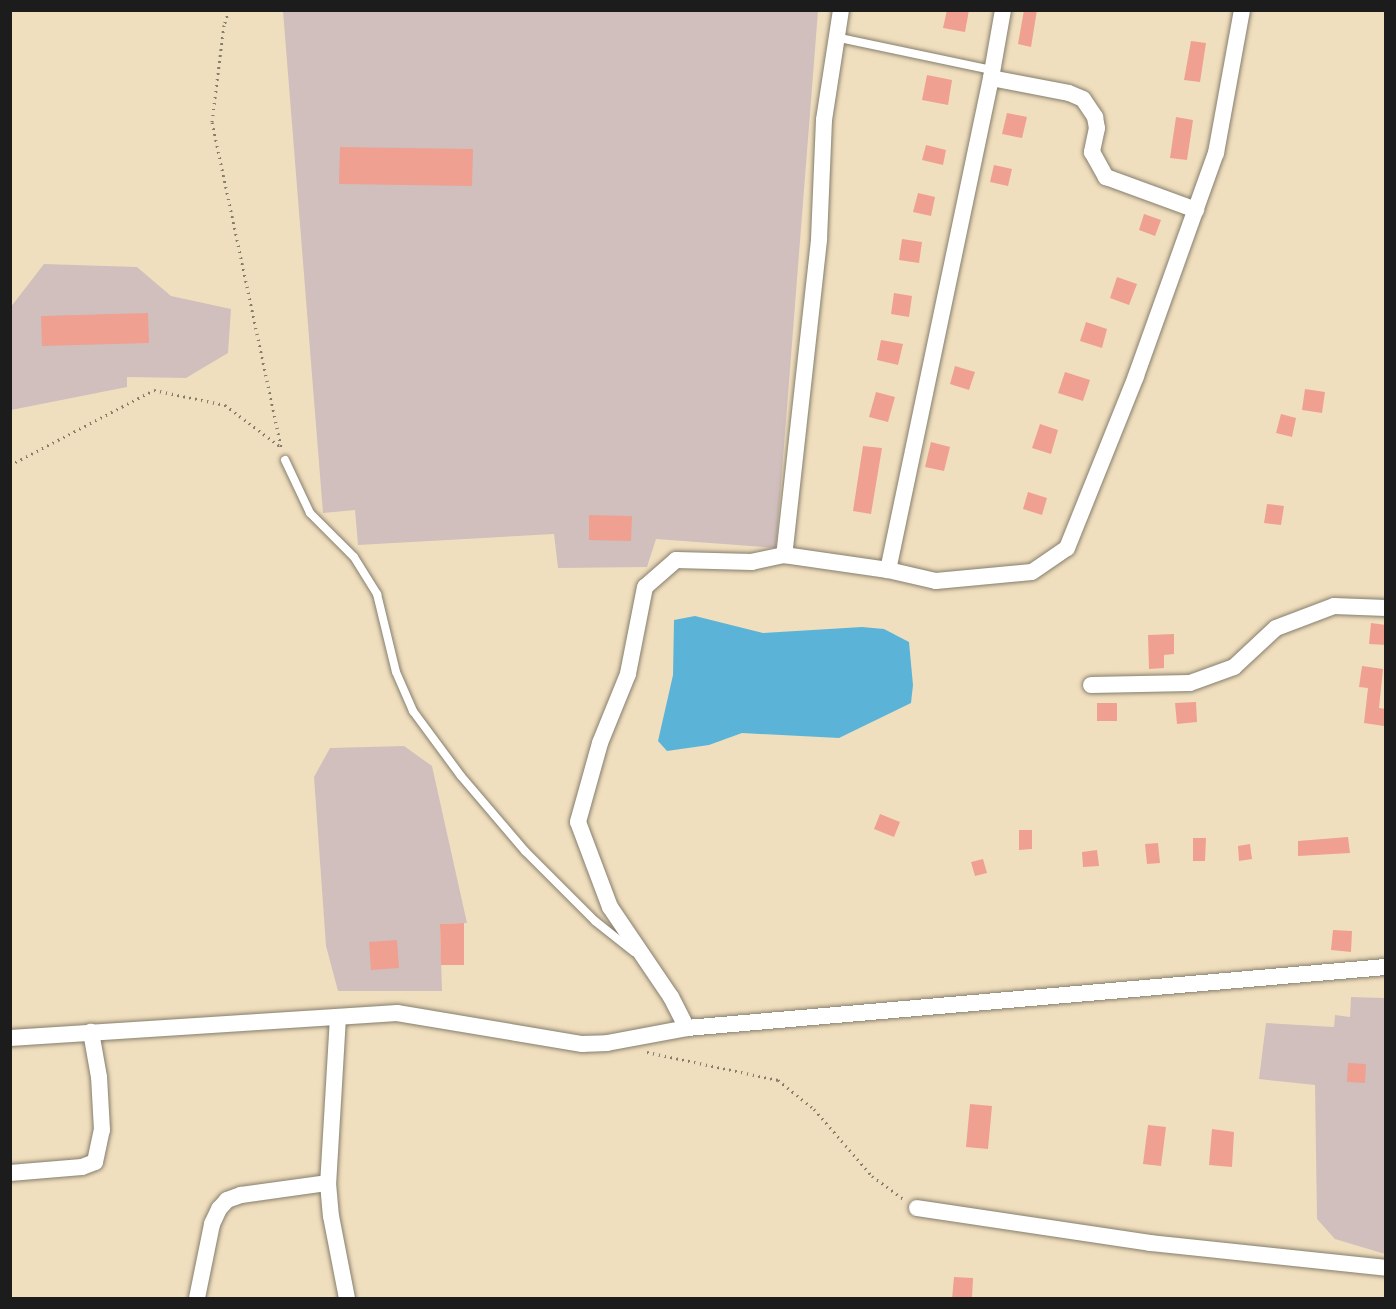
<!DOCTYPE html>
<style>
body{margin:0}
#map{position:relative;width:1396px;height:1309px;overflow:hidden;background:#f0dfbe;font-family:Vollkorn,serif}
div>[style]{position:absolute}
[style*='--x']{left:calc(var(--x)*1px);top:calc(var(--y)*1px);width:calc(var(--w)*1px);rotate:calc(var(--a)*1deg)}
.industrial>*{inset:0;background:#d1bfbd}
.water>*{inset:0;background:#5bb4d8}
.building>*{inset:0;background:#efa090}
.path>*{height:3px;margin-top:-1.5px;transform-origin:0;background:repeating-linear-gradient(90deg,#867e6d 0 1.5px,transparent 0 6px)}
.roads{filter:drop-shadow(0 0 2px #867e6d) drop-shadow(0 0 2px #867e6d)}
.service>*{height:8px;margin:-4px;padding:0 4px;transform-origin:4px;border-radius:4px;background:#fff}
.minor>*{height:16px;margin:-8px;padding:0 8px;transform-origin:8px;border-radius:8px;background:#fff}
span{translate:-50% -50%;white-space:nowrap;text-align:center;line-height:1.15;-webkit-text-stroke:6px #fff;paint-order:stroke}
.frame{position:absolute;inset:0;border:12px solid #1c1c1c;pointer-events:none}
</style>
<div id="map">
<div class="industrial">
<div style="clip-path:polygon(283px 11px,818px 11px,776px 548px,656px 539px,647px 567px,558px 568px,554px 534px,358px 545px,355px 510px,323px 513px)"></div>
<div style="clip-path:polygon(44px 264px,137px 267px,171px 296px,231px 309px,228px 353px,186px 378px,127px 377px,127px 387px,11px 410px,10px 308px)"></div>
<div style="clip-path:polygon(404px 746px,432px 766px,467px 923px,440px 924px,442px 991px,338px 991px,326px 946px,314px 777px,330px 748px)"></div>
<div style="clip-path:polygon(1351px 997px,1385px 998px,1385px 1254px,1335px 1239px,1317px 1219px,1315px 1085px,1259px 1079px,1266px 1023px,1334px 1027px,1335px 1015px,1350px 1017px)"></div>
</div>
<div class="water">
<div style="clip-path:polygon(695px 616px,763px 633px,862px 627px,884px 629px,909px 642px,913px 685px,911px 703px,839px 738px,742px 733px,709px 745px,667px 751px,658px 741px,673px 675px,674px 620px)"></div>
</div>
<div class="building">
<div style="clip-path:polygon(947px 10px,969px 10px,965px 32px,943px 28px)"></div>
<div style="clip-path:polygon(1024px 10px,1037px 10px,1031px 47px,1018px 44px)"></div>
<div style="clip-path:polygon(1191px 41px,1206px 43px,1200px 82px,1184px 80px)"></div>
<div style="clip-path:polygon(927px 75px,952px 80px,948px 105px,922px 100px)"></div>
<div style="clip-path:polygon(1007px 113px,1027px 117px,1022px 138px,1002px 134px)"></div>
<div style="clip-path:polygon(1176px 117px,1193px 120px,1187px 160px,1170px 158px)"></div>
<div style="clip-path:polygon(926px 145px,946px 150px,943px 165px,922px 160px)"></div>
<div style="clip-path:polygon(340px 147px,473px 149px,472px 186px,339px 184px)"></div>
<div style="clip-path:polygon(994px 165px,1012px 169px,1008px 186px,990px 182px)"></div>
<div style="clip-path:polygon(918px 193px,935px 197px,931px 216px,913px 212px)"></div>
<div style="clip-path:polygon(1144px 214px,1161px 220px,1155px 236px,1139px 230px)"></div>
<div style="clip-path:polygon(902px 239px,922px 242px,919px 263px,899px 260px)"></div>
<div style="clip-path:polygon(1117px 277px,1137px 284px,1129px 305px,1110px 298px)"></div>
<div style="clip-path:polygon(894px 293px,912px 296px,909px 317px,891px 314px)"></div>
<div style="clip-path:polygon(148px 313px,149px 343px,42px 346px,41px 316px)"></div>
<div style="clip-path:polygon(1086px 322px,1107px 329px,1102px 348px,1080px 341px)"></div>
<div style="clip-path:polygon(881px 340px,903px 344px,898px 365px,877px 360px)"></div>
<div style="clip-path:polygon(955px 366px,975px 372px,969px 390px,950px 384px)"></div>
<div style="clip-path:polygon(1065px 372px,1090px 380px,1083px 401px,1058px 393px)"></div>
<div style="clip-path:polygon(1305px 389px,1325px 392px,1322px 413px,1302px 410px)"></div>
<div style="clip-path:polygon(876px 392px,895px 397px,888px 422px,869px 417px)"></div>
<div style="clip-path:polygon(1281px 414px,1296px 418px,1292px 437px,1276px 433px)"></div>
<div style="clip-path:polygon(1040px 424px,1058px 430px,1051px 454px,1032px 448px)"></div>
<div style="clip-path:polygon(931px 442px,950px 447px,944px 471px,925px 467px)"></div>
<div style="clip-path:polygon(863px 446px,882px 448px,871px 514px,853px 511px)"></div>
<div style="clip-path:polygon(1028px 492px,1047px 498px,1042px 515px,1023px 509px)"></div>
<div style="clip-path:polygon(1267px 504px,1284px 506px,1281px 525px,1264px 523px)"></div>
<div style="clip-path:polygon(589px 515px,632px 516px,631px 541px,589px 540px)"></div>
<div style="clip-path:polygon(1371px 623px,1386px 625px,1386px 645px,1369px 644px)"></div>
<div style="clip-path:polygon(1174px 634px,1174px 654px,1164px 655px,1164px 668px,1149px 669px,1148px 635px)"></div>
<div style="clip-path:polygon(1362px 666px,1383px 669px,1379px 708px,1386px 709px,1384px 726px,1364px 723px,1368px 688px,1359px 687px)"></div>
<div style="clip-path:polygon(1196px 702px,1197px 722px,1177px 724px,1175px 703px)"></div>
<div style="clip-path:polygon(1097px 703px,1117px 703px,1117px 721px,1097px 721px)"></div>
<div style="clip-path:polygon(880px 814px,900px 822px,894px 837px,874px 829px)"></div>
<div style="clip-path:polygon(1019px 830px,1032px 830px,1032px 849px,1019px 850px)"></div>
<div style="clip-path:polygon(1348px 837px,1350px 853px,1298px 856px,1298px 841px)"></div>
<div style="clip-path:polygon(1193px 838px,1206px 838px,1205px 861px,1193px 861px)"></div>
<div style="clip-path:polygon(1158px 843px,1160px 863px,1147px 864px,1145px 844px)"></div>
<div style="clip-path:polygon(1250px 844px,1252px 859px,1239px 861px,1238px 846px)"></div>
<div style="clip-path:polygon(1097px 850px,1099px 866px,1083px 867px,1082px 852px)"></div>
<div style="clip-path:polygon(983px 859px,987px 873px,975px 876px,971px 862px)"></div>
<div style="clip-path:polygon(464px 923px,464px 965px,441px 965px,440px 924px)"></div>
<div style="clip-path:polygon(1333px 930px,1352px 931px,1351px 952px,1331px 950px)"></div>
<div style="clip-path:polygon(397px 940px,399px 968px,371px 970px,369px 942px)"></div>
<div style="clip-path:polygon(1348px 1063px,1366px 1064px,1365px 1083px,1347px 1082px)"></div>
<div style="clip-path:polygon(970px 1104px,992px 1106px,988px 1149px,966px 1147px)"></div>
<div style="clip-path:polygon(1148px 1125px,1166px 1127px,1161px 1166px,1143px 1164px)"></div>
<div style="clip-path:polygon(1212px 1129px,1234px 1132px,1232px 1167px,1209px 1165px)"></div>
<div style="clip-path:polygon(954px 1277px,973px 1278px,972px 1299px,952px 1299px)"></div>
</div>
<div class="path">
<div style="--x:229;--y:10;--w:16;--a:108"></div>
<div style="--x:224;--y:25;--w:98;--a:97.1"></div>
<div style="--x:212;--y:122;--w:332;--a:78"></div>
<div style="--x:10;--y:465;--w:162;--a:-27.5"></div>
<div style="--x:154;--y:390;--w:73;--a:11.9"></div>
<div style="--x:225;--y:405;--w:70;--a:36.9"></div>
<div style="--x:647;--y:1052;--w:134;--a:12.1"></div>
<div style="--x:778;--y:1080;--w:46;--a:38.9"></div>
<div style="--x:814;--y:1109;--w:89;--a:49.1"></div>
<div style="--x:872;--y:1176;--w:39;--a:36"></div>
</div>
<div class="roads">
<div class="service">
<div style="--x:835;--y:37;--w:160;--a:11.9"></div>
<div style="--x:285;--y:460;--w:59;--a:64.7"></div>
<div style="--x:310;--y:513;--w:62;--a:45"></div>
<div style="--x:354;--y:557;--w:44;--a:58.1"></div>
<div style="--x:377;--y:594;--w:80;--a:76.3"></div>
<div style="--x:396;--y:672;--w:43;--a:66.4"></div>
<div style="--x:413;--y:711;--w:81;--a:53.6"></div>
<div style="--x:461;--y:776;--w:99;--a:49.5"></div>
<div style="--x:525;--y:851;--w:99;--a:45"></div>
<div style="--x:595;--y:921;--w:50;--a:38.5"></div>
</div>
<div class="minor">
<div style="--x:841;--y:10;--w:111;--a:98.8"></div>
<div style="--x:824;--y:120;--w:120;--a:92.4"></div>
<div style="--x:819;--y:240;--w:317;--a:96.3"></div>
<div style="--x:784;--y:555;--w:33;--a:168"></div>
<div style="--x:752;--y:562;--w:76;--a:-178.5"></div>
<div style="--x:676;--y:560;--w:41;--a:138.9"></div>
<div style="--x:645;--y:587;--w:89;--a:101.1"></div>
<div style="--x:628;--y:674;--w:74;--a:112.1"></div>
<div style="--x:600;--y:743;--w:82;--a:105.6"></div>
<div style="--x:578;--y:822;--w:91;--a:69.4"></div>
<div style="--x:610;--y:907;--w:109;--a:55.9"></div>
<div style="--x:671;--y:997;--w:35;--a:63"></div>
<div style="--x:687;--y:1028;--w:702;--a:-4.99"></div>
<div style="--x:1003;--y:10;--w:69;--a:100"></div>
<div style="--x:991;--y:78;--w:503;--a:101.82"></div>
<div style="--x:888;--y:570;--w:49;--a:12.9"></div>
<div style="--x:936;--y:581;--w:96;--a:-5.4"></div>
<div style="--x:1032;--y:572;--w:42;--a:-34.4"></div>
<div style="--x:1067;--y:548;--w:185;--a:-68.1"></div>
<div style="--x:1136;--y:376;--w:237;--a:-70.3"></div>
<div style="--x:1216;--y:153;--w:145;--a:-79.7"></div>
<div style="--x:991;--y:78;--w:79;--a:10.9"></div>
<div style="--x:1069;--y:93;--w:15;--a:23"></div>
<div style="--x:1083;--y:99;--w:22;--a:56"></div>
<div style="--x:1095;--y:117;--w:11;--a:80"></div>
<div style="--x:1097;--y:128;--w:25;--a:102"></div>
<div style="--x:1092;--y:152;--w:29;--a:61"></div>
<div style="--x:1106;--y:177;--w:96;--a:20.1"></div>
<div style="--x:784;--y:555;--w:105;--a:8.2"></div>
<div style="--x:1091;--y:685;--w:99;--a:-1.2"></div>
<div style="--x:1190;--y:683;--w:47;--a:-20"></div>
<div style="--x:1234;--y:667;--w:57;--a:-42.9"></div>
<div style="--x:1276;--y:628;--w:62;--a:-20.8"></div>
<div style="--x:1334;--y:606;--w:52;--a:2.2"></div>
<div style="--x:338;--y:1017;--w:166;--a:93.4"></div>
<div style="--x:328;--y:1183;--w:33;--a:85"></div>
<div style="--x:331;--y:1216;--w:84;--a:79"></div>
<div style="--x:10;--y:1038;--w:388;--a:-3.7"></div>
<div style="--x:397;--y:1013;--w:188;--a:9.5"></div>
<div style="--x:582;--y:1044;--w:25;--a:-2"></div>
<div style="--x:607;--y:1043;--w:81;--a:-10.6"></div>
<div style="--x:10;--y:1173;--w:72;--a:-4.8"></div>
<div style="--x:82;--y:1167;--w:14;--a:-21"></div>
<div style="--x:95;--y:1162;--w:33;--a:-78"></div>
<div style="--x:102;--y:1130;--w:53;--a:-93.2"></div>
<div style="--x:99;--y:1077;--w:46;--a:-100.1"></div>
<div style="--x:917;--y:1208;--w:236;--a:8.5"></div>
<div style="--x:1150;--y:1243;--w:237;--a:6"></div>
<div style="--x:197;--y:1298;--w:76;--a:-78.5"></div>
<div style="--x:212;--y:1224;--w:17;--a:-65"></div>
<div style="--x:219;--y:1209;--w:12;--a:-48"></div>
<div style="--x:227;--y:1200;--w:15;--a:-20"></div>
<div style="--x:241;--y:1195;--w:88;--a:-7.9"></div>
</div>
</div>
<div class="frame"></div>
</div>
